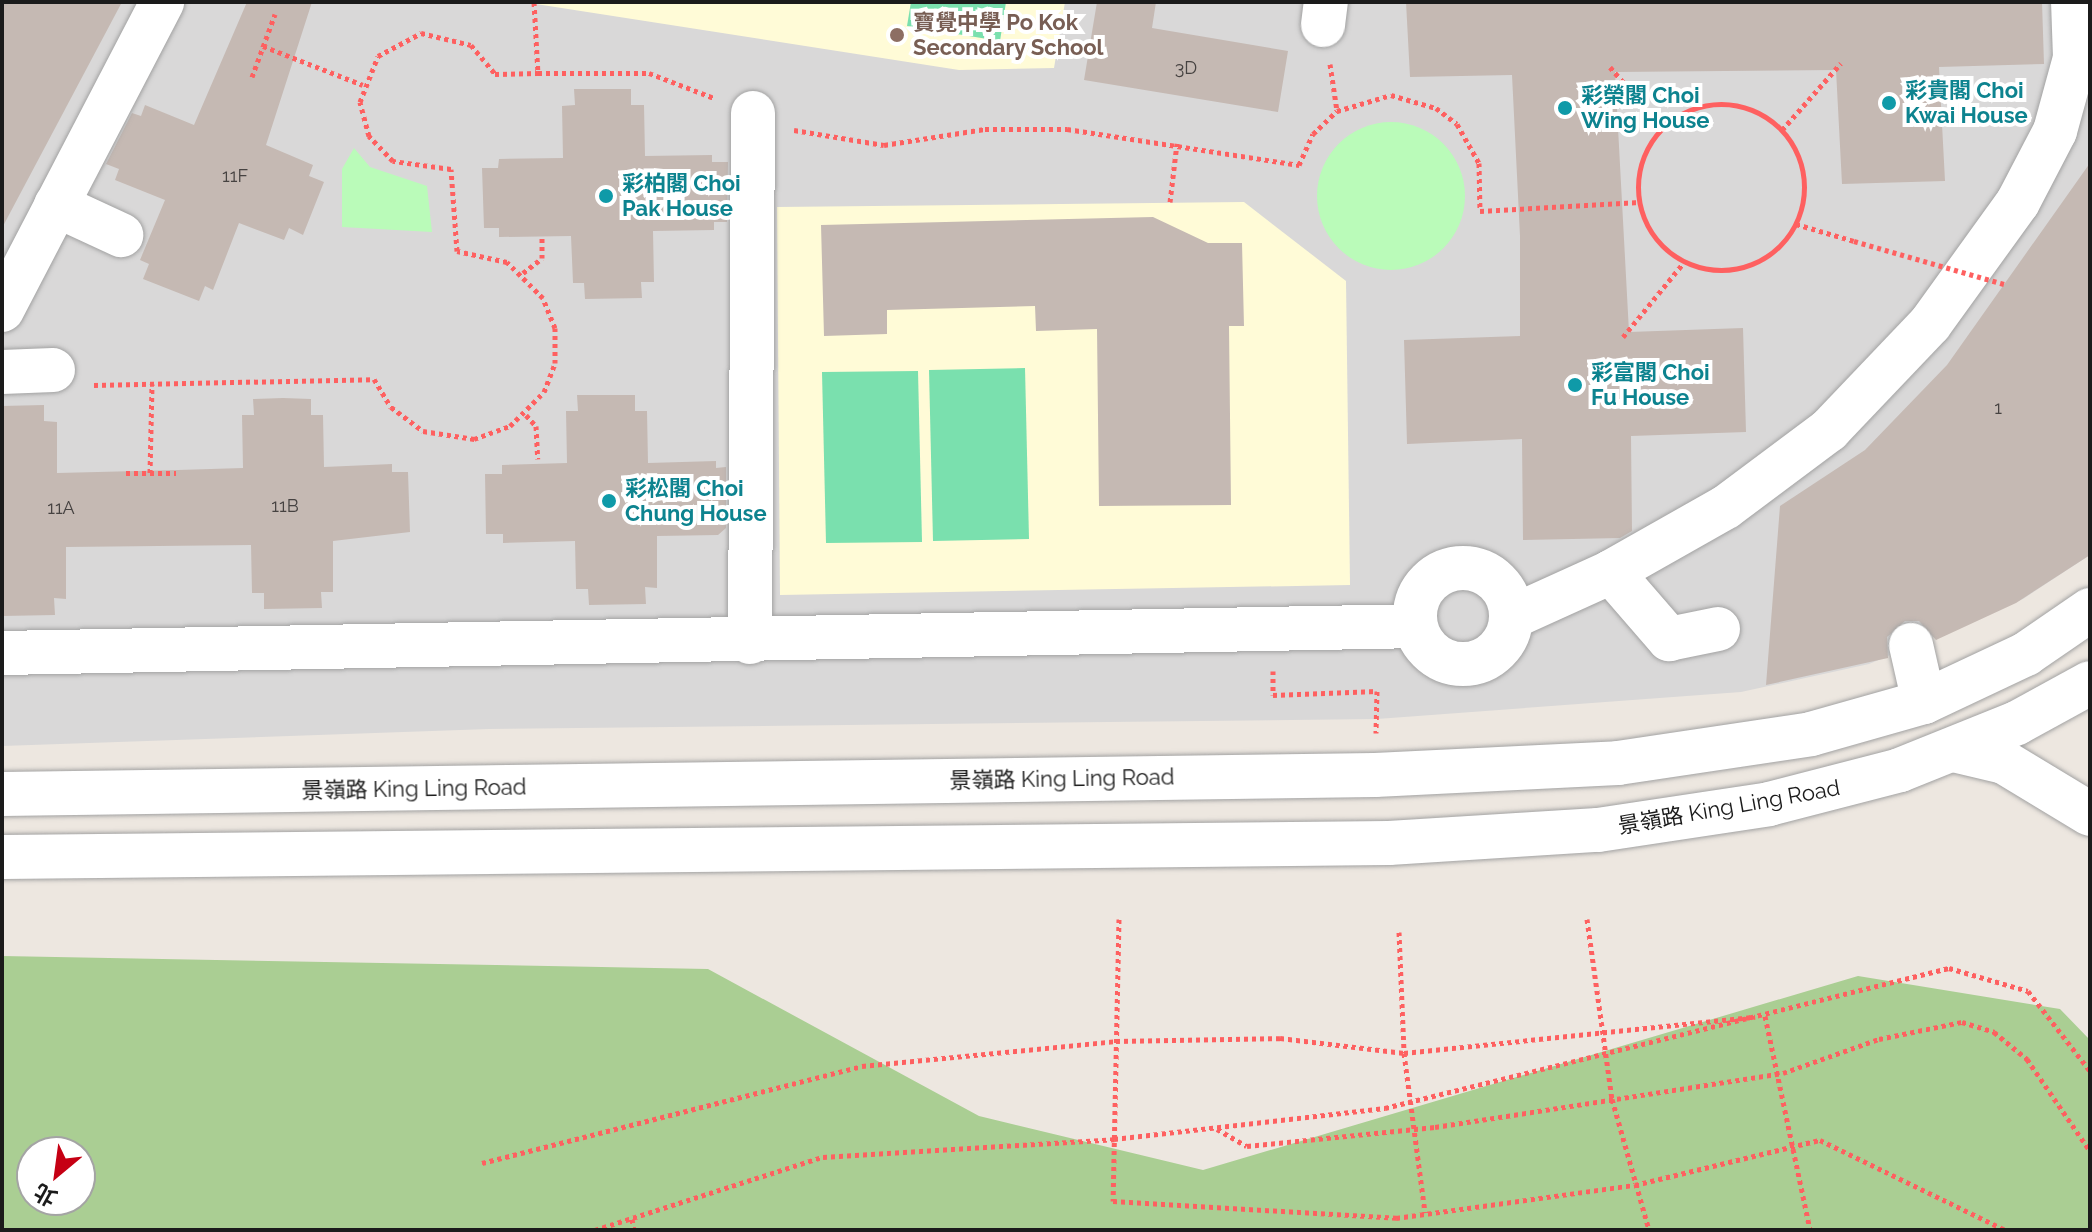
<!DOCTYPE html>
<meta charset="utf-8">
<style>
body{margin:0}
#map{position:relative;width:2092px;height:1232px;overflow:hidden;background:#ede7e0;font-family:Raleway,"Noto Sans TC",sans-serif}
div>[style]{position:absolute}
[style*='--x']{left:calc(var(--x)*1px);top:calc(var(--y)*1px);width:calc(var(--w)*1px);rotate:calc(var(--a)*1deg)}
.residential>*{inset:0;background:#d9d8d8}
.education>*{inset:0;background:#fffbd7}
.forest>*{inset:0;background:#aace93}
.park>*{inset:0;background:#bafbb9}
.round{border-radius:50%}
.pitch>*{inset:0;background:#7ae0ae}
.building>*{inset:0;background:#c5b9b3}
.path>*{height:5px;margin-top:-2.5px;transform-origin:0;background:repeating-linear-gradient(90deg,#fe6060 0 4px,transparent 0 8px)}
.path>.ring{margin:-2.5px;padding:0;box-sizing:content-box;background:none;border:5px solid #fe6060;border-radius:50%}
.roads{filter:drop-shadow(0 0 2px #a2a2a2) drop-shadow(0 0 2px #a2a2a2)}
.minor>*{height:44px;margin:-22px;padding:0 22px;transform-origin:22px;border-radius:22px;background:#fff}
.minor>.ring{margin:-22px;padding:0;box-sizing:content-box;background:none;border:44px solid #fff;border-radius:50%}
.path-bridge>*{height:5px;margin-top:-2.5px;transform-origin:0;background:repeating-linear-gradient(90deg,#fe6060 0 4px,transparent 0 8px)}
.dots>*{width:22px;height:22px;translate:-50% -50%;box-sizing:border-box;border:4px solid #fff;border-radius:50%}
span{translate:-50% -50%;white-space:nowrap;text-align:center;line-height:1.15;-webkit-text-stroke:8px #fff;paint-order:stroke}
.number-label{font-size:18px;color:#464241}
.number-label span{-webkit-text-stroke-width:0}
.education-label{font-size:22px;color:#785e54;font-weight:700}
.left{translate:0 -50%;text-align:left}
.culture-label{font-size:22px;color:#0d838f;font-weight:700}
.street-label{font-size:22px;color:#1b1b1b}
.frame{position:absolute;inset:0;border:4px solid #1b1b1b;pointer-events:none}
.north{position:absolute;left:16px;top:1136px;width:80px;height:80px;box-sizing:border-box;background:#fff;border:2px solid #a4a4a4;border-radius:50%;rotate:209deg;font-size:22px;font-weight:700;line-height:32px;text-align:center;color:#1b1b1b}
.north::after{content:'';display:block;margin:auto;width:28px;height:36px;background:#c60014;clip-path:polygon(50% 0,100% 100%,50% 72%,0 100%)}
</style>
<div id="map">
<div class="residential">
<div style="clip-path:polygon(2px 2px,2090px 2px,2090px 555px,2023px 599px,1869px 664px,1741px 692px,1377px 719px,489px 729px,2px 746px)"></div>
</div>
<div class="education">
<div style="clip-path:polygon(523px 2px,1065px 2px,1054px 68px,959px 70px)"></div>
<div style="clip-path:polygon(1244px 202px,1346px 281px,1350px 585px,780px 595px,777px 207px)"></div>
</div>
<div class="forest">
<div style="clip-path:polygon(evenodd,2px 956px,708px 969px,979px 1116px,1203px 1170px,1858px 976px,2060px 1009px,2090px 1040px,2090px 1230px,2px 1230px,2px 956px,32px 1152px,80px 1152px,80px 1200px,32px 1200px,32px 1152px)"></div>
</div>
<div class="park">
<div class="round" style="left:1317px;top:122px;width:148px;height:148px"></div>
<div style="clip-path:polygon(354px 148px,370px 167px,427px 186px,432px 232px,342px 227px,342px 169px)"></div>
</div>
<div class="pitch">
<div style="clip-path:polygon(911px 2px,1006px 2px,1000px 41px,907px 26px)"></div>
<div style="clip-path:polygon(1025px 368px,1029px 539px,933px 541px,929px 370px)"></div>
<div style="clip-path:polygon(918px 371px,922px 542px,826px 543px,822px 372px)"></div>
</div>
<div class="building">
<div style="clip-path:polygon(2px 2px,122px 2px,2px 228px)"></div>
<div style="clip-path:polygon(247px 2px,312px 2px,266px 145px,313px 165px,309px 176px,324px 182px,303px 235px,289px 228px,284px 240px,239px 223px,213px 290px,205px 286px,199px 301px,143px 279px,149px 264px,140px 260px,165px 200px,115px 180px,119px 169px,106px 164px,132px 113px,141px 116px,145px 105px,194px 125px)"></div>
<div style="clip-path:polygon(1097px 2px,1156px 2px,1152px 28px,1288px 51px,1278px 112px,1084px 80px)"></div>
<div style="clip-path:polygon(1406px 2px,2042px 2px,2044px 64px,1939px 67px,1945px 181px,1842px 184px,1836px 70px,1615px 72px,1629px 332px,1743px 328px,1746px 432px,1631px 436px,1632px 531px,1620px 538px,1523px 540px,1522px 439px,1407px 444px,1404px 340px,1520px 336px,1520px 236px,1512px 75px,1410px 77px)"></div>
<div style="clip-path:polygon(574px 89px,631px 89px,631px 105px,644px 105px,645px 156px,712px 155px,712px 162px,728px 162px,727px 222px,714px 222px,714px 230px,653px 231px,654px 282px,641px 282px,642px 298px,585px 299px,584px 283px,573px 283px,571px 236px,499px 237px,499px 228px,484px 228px,482px 168px,498px 168px,499px 159px,563px 158px,562px 106px,575px 105px)"></div>
<div style="clip-path:polygon(2090px 163px,2090px 555px,2016px 603px,1936px 640px,1919px 621px,1905px 621px,1887px 637px,1888px 658px,1766px 685px,1780px 506px,1865px 450px,1947px 365px)"></div>
<div style="clip-path:polygon(1153px 217px,1208px 243px,1242px 243px,1244px 326px,1229px 326px,1231px 505px,1099px 506px,1097px 329px,1036px 331px,1035px 306px,887px 310px,887px 334px,824px 336px,821px 225px)"></div>
<div style="clip-path:polygon(577px 395px,635px 395px,635px 411px,647px 411px,648px 463px,716px 461px,716px 468px,726px 467px,726px 528px,718px 535px,657px 536px,657px 588px,645px 587px,646px 604px,589px 605px,588px 589px,576px 589px,575px 541px,503px 543px,503px 534px,486px 534px,485px 474px,502px 474px,502px 465px,567px 463px,566px 411px,578px 411px)"></div>
<div style="clip-path:polygon(283px 398px,311px 399px,311px 415px,323px 415px,324px 467px,392px 464px,392px 472px,408px 472px,410px 532px,333px 541px,333px 592px,321px 592px,322px 608px,264px 609px,264px 593px,252px 593px,251px 545px,66px 547px,66px 599px,54px 598px,55px 615px,2px 616px,2px 406px,44px 405px,44px 421px,57px 422px,57px 473px,178px 470px,243px 468px,242px 415px,254px 415px,253px 399px)"></div>
</div>
<div class="path">
<div style="--x:534;--y:2;--w:71;--a:86.8"></div>
<div style="--x:538;--y:73;--w:111;--a:0"></div>
<div style="--x:649;--y:73;--w:70;--a:21"></div>
<div style="--x:263;--y:46;--w:107;--a:21.3"></div>
<div style="--x:1330;--y:64;--w:48;--a:81.5"></div>
<div style="--x:1610;--y:67;--w:81;--a:49"></div>
<div style="--x:252;--y:77;--w:67;--a:-69.9"></div>
<div class="ring" style="left:1638px;top:104px;width:161px;height:161px"></div>
<div style="--x:794;--y:130;--w:91;--a:9.5"></div>
<div style="--x:884;--y:145;--w:102;--a:-9"></div>
<div style="--x:985;--y:129;--w:82;--a:0"></div>
<div style="--x:1067;--y:129;--w:235;--a:8.8"></div>
<div style="--x:1299;--y:165;--w:34;--a:-66"></div>
<div style="--x:1313;--y:134;--w:33;--a:-44"></div>
<div style="--x:1337;--y:111;--w:56;--a:-16.5"></div>
<div style="--x:1391;--y:95;--w:47;--a:16.1"></div>
<div style="--x:1436;--y:108;--w:26;--a:37"></div>
<div style="--x:1457;--y:124;--w:45;--a:60.6"></div>
<div style="--x:1479;--y:163;--w:48;--a:88.8"></div>
<div style="--x:1480;--y:211;--w:160;--a:-3.2"></div>
<div style="--x:1782;--y:130;--w:89;--a:-48.6"></div>
<div style="--x:1170;--y:202;--w:59;--a:-83.2"></div>
<div style="--x:1796;--y:224;--w:60;--a:16.3"></div>
<div style="--x:523;--y:273;--w:24;--a:-38"></div>
<div style="--x:542;--y:258;--w:21;--a:-90"></div>
<div style="--x:1623;--y:337;--w:98;--a:-50.8"></div>
<div style="--x:94;--y:385;--w:280;--a:-1.2"></div>
<div style="--x:374;--y:379;--w:33;--a:59"></div>
<div style="--x:391;--y:407;--w:40;--a:37"></div>
<div style="--x:423;--y:431;--w:52;--a:8.9"></div>
<div style="--x:474;--y:439;--w:38;--a:-20"></div>
<div style="--x:510;--y:426;--w:48;--a:-45"></div>
<div style="--x:544;--y:392;--w:31;--a:-69"></div>
<div style="--x:555;--y:363;--w:35;--a:-90"></div>
<div style="--x:555;--y:328;--w:32;--a:-112"></div>
<div style="--x:543;--y:298;--w:51;--a:-135"></div>
<div style="--x:507;--y:262;--w:51;--a:-167.6"></div>
<div style="--x:457;--y:251;--w:82;--a:-94.2"></div>
<div style="--x:451;--y:169;--w:59;--a:-172.1"></div>
<div style="--x:393;--y:161;--w:35;--a:-134"></div>
<div style="--x:369;--y:136;--w:35;--a:-105"></div>
<div style="--x:360;--y:102;--w:49;--a:-68.6"></div>
<div style="--x:378;--y:56;--w:49;--a:-28.1"></div>
<div style="--x:421;--y:33;--w:51;--a:13.5"></div>
<div style="--x:471;--y:45;--w:38;--a:50"></div>
<div style="--x:495;--y:74;--w:43;--a:-1.3"></div>
<div style="--x:526;--y:415;--w:15;--a:48"></div>
<div style="--x:536;--y:426;--w:33;--a:87"></div>
<div style="--x:126;--y:473;--w:50;--a:0"></div>
<div style="--x:150;--y:473;--w:89;--a:-88.7"></div>
<div style="--x:1273;--y:671;--w:24;--a:90"></div>
<div style="--x:1273;--y:695;--w:104;--a:-2.2"></div>
<div style="--x:1377;--y:691;--w:42;--a:91.4"></div>
<div style="--x:1119;--y:919;--w:282;--a:91.2"></div>
<div style="--x:1113;--y:1201;--w:284;--a:3.4"></div>
<div style="--x:1396;--y:1218;--w:241;--a:-7.9"></div>
<div style="--x:1635;--y:1185;--w:190;--a:-13.7"></div>
<div style="--x:1820;--y:1140;--w:206;--a:25.9"></div>
<div style="--x:1587;--y:919;--w:182;--a:82.1"></div>
<div style="--x:1612;--y:1099;--w:136;--a:74.2"></div>
<div style="--x:1399;--y:932;--w:121;--a:87.6"></div>
<div style="--x:1404;--y:1053;--w:161;--a:82.5"></div>
<div style="--x:1765;--y:1016;--w:219;--a:78.1"></div>
<div style="--x:1217;--y:1129;--w:34;--a:30"></div>
<div style="--x:1247;--y:1146;--w:189;--a:-5.8"></div>
<div style="--x:1435;--y:1127;--w:352;--a:-8.8"></div>
<div style="--x:1783;--y:1073;--w:102;--a:-19.5"></div>
<div style="--x:1879;--y:1039;--w:85;--a:-11.6"></div>
<div style="--x:1962;--y:1022;--w:34;--a:17"></div>
<div style="--x:1994;--y:1032;--w:43;--a:39.3"></div>
<div style="--x:2027;--y:1059;--w:112;--a:55.6"></div>
<div style="--x:482;--y:1163;--w:392;--a:-14.3"></div>
<div style="--x:862;--y:1066;--w:255;--a:-5.6"></div>
<div style="--x:1116;--y:1041;--w:164;--a:-1"></div>
<div style="--x:1280;--y:1038;--w:125;--a:6.9"></div>
<div style="--x:1404;--y:1053;--w:353;--a:-5.9"></div>
<div style="--x:632;--y:1219;--w:11;--a:80"></div>
<div style="--x:595;--y:1230;--w:239;--a:-17.8"></div>
<div style="--x:823;--y:1157;--w:292;--a:-3.5"></div>
<div style="--x:1114;--y:1139;--w:273;--a:-6.5"></div>
<div style="--x:1385;--y:1108;--w:581;--a:-13.94"></div>
<div style="--x:1949;--y:968;--w:82;--a:16.2"></div>
<div style="--x:2028;--y:991;--w:101;--a:52.2"></div>
</div>
<div class="roads">
<div class="minor">
<div style="--x:1323;--y:25;--w:23;--a:-83"></div>
<div style="--x:56;--y:205;--w:72;--a:24.8"></div>
<div style="--x:2;--y:310;--w:347;--a:-62.5"></div>
<div style="--x:2;--y:372;--w:51;--a:-2.2"></div>
<div class="ring" style="left:1415px;top:568px;width:52px;height:52px"></div>
<div style="--x:1611;--y:572;--w:89;--a:49.1"></div>
<div style="--x:1669;--y:639;--w:50;--a:-11.5"></div>
<div style="--x:1512;--y:617;--w:109;--a:-24.4"></div>
<div style="--x:1611;--y:572;--w:132;--a:-29.5"></div>
<div style="--x:1726;--y:507;--w:129;--a:-36.8"></div>
<div style="--x:1829;--y:430;--w:146;--a:-46.4"></div>
<div style="--x:1930;--y:324;--w:150;--a:-54.2"></div>
<div style="--x:2018;--y:202;--w:80;--a:-62.5"></div>
<div style="--x:2055;--y:131;--w:76;--a:-74.7"></div>
<div style="--x:2075;--y:58;--w:56;--a:-92"></div>
<div style="--x:750;--y:642;--w:529;--a:-89.68"></div>
<div style="--x:1911;--y:645;--w:58;--a:77.2"></div>
<div style="--x:2;--y:653;--w:1413;--a:-1.09"></div>
<div style="--x:1954;--y:750;--w:51;--a:13.5"></div>
<div style="--x:2004;--y:762;--w:100;--a:31.2"></div>
<div style="--x:2;--y:794;--w:1373;--a:-0.79"></div>
<div style="--x:1375;--y:775;--w:243;--a:-2.8"></div>
<div style="--x:1618;--y:763;--w:195;--a:-8.5"></div>
<div style="--x:1811;--y:734;--w:117;--a:-15.8"></div>
<div style="--x:1924;--y:702;--w:113;--a:-25.2"></div>
<div style="--x:2026;--y:654;--w:78;--a:-34.5"></div>
<div style="--x:2;--y:857;--w:1387;--a:-0.58"></div>
<div style="--x:1389;--y:843;--w:209;--a:-3.6"></div>
<div style="--x:1598;--y:830;--w:173;--a:-8.6"></div>
<div style="--x:1769;--y:804;--w:135;--a:-14.5"></div>
<div style="--x:1900;--y:770;--w:126;--a:-21.9"></div>
<div style="--x:2017;--y:723;--w:83;--a:-28.7"></div>
</div>
</div>
<div class="path-bridge">
<div style="--x:1854;--y:241;--w:156;--a:16"></div>
</div>
<div class="dots">
<div style="left:897px;top:35px;background:#8d6e63"></div>
<div style="left:1889px;top:103px;background:#0f9aa8"></div>
<div style="left:1565px;top:108px;background:#0f9aa8"></div>
<div style="left:606px;top:196px;background:#0f9aa8"></div>
<div style="left:1575px;top:385px;background:#0f9aa8"></div>
<div style="left:609px;top:501px;background:#0f9aa8"></div>
</div>
<div class="number-label">
<span style="left:1186px;top:68px">3D</span>
<span style="left:235px;top:176px">11F</span>
<span style="left:1998px;top:408px">1</span>
<span style="left:285px;top:506px">11B</span>
<span style="left:61px;top:508px">11A</span>
</div>
<div class="education-label">
<span class="left" style="left:913px;top:35px">寶覺中學 Po Kok<br>Secondary School</span>
</div>
<div class="culture-label">
<span class="left" style="left:1905px;top:103px">彩貴閣 Choi<br>Kwai House</span>
<span class="left" style="left:1581px;top:108px">彩榮閣 Choi<br>Wing House</span>
<span class="left" style="left:622px;top:196px">彩柏閣 Choi<br>Pak House</span>
<span class="left" style="left:1591px;top:385px">彩富閣 Choi<br>Fu House</span>
<span class="left" style="left:625px;top:501px">彩松閣 Choi<br>Chung House</span>
</div>
<div class="street-label">
<span style="left:1062px;top:779px;rotate:-1deg">景嶺路 King Ling Road</span>
<span style="left:414px;top:789px;rotate:-1deg">景嶺路 King Ling Road</span>
<span style="left:1729px;top:807px;rotate:-10deg">景嶺路 King Ling Road</span>
</div>
<div class="frame"></div>
<div class="north">北</div>
</div>
